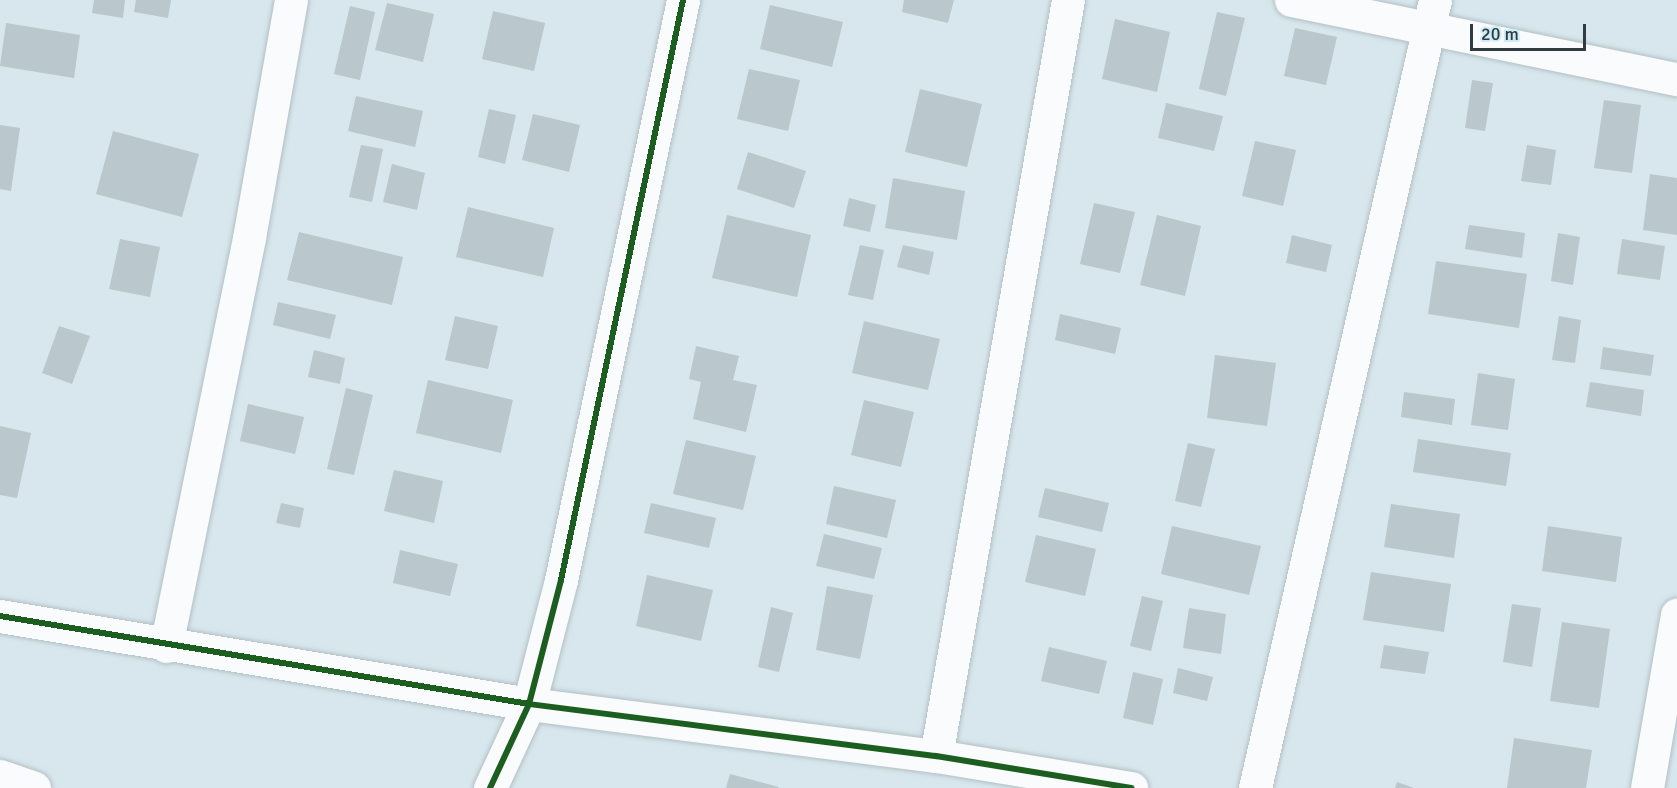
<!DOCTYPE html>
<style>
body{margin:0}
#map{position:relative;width:1677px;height:788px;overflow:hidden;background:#d7e7ed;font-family:Signika,sans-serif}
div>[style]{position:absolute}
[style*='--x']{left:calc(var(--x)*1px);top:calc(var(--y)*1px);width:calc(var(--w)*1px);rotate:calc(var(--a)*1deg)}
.building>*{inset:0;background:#bac7cc}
.roads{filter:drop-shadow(0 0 2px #b3c0c4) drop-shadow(0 0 2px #b3c0c4)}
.street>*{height:33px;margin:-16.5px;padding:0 16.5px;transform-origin:16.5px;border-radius:16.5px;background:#f9fbfc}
.primary>*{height:33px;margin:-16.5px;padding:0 16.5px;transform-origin:16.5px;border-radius:16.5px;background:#f9fbfc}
.cycleway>*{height:6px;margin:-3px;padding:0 3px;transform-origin:3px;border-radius:3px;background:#1b5e20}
span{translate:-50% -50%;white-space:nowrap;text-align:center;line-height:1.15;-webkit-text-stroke:4.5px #cdecf7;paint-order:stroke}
.scale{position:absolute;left:1470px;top:24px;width:116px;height:27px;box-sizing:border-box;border:3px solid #303c40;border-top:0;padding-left:8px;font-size:18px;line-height:21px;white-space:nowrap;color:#303c40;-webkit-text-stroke:4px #cdecf7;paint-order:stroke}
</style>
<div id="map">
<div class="building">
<div style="clip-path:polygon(94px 0,125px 0,123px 18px,92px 13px)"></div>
<div style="clip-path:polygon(136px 0,171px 0,168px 18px,134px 12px)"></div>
<div style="clip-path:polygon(904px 0,954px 0,948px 23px,902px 12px)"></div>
<div style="clip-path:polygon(387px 3px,434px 14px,423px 62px,375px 50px)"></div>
<div style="clip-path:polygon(770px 5px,843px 22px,832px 67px,760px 49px)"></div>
<div style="clip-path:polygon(350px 6px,375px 12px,360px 80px,334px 74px)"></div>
<div style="clip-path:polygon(493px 11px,545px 23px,534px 71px,482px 59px)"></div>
<div style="clip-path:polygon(1217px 12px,1245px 18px,1226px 96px,1199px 89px)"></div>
<div style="clip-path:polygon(1115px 19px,1170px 32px,1157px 92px,1102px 79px)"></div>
<div style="clip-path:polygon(6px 23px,80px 35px,74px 78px,0 66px)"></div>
<div style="clip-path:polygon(1295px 28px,1337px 37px,1326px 85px,1284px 76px)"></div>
<div style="clip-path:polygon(749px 69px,800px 80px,788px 131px,737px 119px)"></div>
<div style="clip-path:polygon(1472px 80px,1493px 83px,1485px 131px,1465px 128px)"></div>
<div style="clip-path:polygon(920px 89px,982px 104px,967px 167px,905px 152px)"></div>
<div style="clip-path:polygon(356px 96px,423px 111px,415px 147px,348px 131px)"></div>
<div style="clip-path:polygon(1604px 100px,1641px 105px,1632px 173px,1594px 168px)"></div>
<div style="clip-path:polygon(1166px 103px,1223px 116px,1214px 151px,1158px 138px)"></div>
<div style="clip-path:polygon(489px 109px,516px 115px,505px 164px,478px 157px)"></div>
<div style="clip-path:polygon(533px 114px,580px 125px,569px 172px,522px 160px)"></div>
<div style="clip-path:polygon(0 125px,20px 128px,11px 191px,0 189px)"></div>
<div style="clip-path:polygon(113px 131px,199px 154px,182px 217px,96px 194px)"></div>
<div style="clip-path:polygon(1255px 141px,1296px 150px,1283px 206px,1242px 196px)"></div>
<div style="clip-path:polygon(361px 145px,383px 149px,372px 202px,349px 197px)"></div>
<div style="clip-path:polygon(1527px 145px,1556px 150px,1551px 185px,1521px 181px)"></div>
<div style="clip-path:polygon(748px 152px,806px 171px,794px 208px,737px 189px)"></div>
<div style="clip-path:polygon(392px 164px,425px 173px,417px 210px,383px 202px)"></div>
<div style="clip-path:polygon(1650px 174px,1677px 178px,1677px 235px,1643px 230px)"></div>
<div style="clip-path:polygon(893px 178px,965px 191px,957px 240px,885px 228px)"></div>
<div style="clip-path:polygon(849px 198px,876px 205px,870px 232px,843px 226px)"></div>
<div style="clip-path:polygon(1094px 203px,1135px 212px,1120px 273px,1080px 264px)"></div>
<div style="clip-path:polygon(468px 207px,554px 228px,543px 277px,456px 257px)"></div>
<div style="clip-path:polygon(727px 215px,811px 235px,797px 297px,712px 278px)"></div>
<div style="clip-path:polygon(1157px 215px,1201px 226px,1185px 296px,1140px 285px)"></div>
<div style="clip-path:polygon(1469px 225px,1525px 233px,1522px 258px,1465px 249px)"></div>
<div style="clip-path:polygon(299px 232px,403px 257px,392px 305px,287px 280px)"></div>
<div style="clip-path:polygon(1558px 233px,1580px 237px,1573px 285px,1551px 281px)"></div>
<div style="clip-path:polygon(1292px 235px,1332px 245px,1326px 272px,1286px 263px)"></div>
<div style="clip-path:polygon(120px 239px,160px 247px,150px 297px,109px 289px)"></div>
<div style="clip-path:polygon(1622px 239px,1665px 246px,1660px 280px,1617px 274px)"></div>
<div style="clip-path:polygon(860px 245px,884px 250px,873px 300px,848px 295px)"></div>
<div style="clip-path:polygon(903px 245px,934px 252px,929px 275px,897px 267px)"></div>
<div style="clip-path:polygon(1436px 261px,1527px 274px,1519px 328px,1428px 314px)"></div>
<div style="clip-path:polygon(278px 302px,336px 315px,330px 339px,273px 325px)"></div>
<div style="clip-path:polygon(1060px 314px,1121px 328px,1115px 354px,1055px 340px)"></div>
<div style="clip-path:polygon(455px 316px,498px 326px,488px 369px,445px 360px)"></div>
<div style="clip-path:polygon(1559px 316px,1581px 320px,1575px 363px,1552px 360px)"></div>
<div style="clip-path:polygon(864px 321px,940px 339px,928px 390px,852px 373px)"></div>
<div style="clip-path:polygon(59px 326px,90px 336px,72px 384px,42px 373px)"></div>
<div style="clip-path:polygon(696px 346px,739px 356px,733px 380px,757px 385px,746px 432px,693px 419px,701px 382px,689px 379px)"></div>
<div style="clip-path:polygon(1603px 347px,1654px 355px,1651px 376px,1600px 369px)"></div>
<div style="clip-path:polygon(314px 350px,345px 358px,340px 384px,308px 377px)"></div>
<div style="clip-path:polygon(1215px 355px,1276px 363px,1267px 426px,1207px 418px)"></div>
<div style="clip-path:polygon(1478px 373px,1515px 379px,1508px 430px,1471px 425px)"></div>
<div style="clip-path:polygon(428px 380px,513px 400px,501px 453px,416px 433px)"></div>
<div style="clip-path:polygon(1590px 382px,1644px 390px,1641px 416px,1586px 407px)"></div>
<div style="clip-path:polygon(346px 388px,373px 395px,354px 475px,327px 469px)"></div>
<div style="clip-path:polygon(1404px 392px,1455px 399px,1452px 425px,1401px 417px)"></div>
<div style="clip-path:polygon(864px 400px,914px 412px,901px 467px,851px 455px)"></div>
<div style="clip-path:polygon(248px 404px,304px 417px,295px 454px,240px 441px)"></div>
<div style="clip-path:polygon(0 426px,31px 433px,17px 498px,0 495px)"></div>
<div style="clip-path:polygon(1418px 439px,1511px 453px,1506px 486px,1413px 472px)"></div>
<div style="clip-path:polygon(686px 440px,756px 456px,743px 510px,673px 494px)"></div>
<div style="clip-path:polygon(1188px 443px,1215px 449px,1201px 507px,1175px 501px)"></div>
<div style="clip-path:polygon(394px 470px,443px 481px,434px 523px,384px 511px)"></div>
<div style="clip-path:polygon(834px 486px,896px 500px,887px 538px,826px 524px)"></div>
<div style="clip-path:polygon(1045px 488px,1109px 503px,1102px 532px,1038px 517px)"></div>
<div style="clip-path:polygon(281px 503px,304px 508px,300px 528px,276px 523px)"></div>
<div style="clip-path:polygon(651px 503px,716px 518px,709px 548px,644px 533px)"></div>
<div style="clip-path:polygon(1391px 504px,1460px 514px,1454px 558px,1384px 547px)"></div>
<div style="clip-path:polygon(1172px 526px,1261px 546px,1249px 595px,1161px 574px)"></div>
<div style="clip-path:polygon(1548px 526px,1622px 537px,1616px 582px,1542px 571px)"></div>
<div style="clip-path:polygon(824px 534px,882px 548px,874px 579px,816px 566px)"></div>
<div style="clip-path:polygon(1036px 535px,1096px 549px,1085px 596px,1025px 582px)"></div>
<div style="clip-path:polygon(400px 550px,458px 564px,450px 596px,393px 583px)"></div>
<div style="clip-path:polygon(1371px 572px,1451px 584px,1444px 632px,1363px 620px)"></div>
<div style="clip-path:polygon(647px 575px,713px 590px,701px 641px,636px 626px)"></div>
<div style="clip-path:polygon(827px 586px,873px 595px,860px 659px,816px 650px)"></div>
<div style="clip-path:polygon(1142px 596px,1163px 601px,1151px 651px,1130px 646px)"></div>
<div style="clip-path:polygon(1512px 604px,1541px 608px,1532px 667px,1503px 662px)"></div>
<div style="clip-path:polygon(771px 607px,793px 613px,779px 672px,758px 667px)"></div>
<div style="clip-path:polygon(1189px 608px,1226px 614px,1221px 654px,1183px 648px)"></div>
<div style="clip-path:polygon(1562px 622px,1610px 629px,1599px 708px,1550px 701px)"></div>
<div style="clip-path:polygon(1384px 645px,1429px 652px,1425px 674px,1380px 668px)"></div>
<div style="clip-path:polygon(1049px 647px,1107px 661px,1099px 694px,1041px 681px)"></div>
<div style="clip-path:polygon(1178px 668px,1213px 677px,1207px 701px,1173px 693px)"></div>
<div style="clip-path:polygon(1133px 672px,1163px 679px,1153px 725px,1123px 718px)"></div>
<div style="clip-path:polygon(1514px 738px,1592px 750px,1586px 788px,1507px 788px)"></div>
<div style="clip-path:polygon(730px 774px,779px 787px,778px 788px,726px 788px)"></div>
<div style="clip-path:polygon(1397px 782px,1414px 788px,1395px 788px)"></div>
</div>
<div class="roads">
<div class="street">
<div style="--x:1291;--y:0;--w:394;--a:11.6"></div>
<div style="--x:0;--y:616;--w:536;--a:9.44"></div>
<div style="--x:529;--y:704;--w:410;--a:7.3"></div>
<div style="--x:936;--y:756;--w:198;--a:9.3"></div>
<div style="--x:166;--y:646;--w:416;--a:-78.5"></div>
<div style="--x:249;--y:238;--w:242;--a:-80"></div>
<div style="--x:936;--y:756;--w:767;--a:-80.1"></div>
<div style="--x:490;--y:788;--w:93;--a:-65.1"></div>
<div style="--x:529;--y:704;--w:128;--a:-75.5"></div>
<div style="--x:561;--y:580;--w:593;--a:-78.12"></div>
<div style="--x:1255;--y:788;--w:808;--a:-77.13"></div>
<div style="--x:1647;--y:788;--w:176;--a:-80.2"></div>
</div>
<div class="primary">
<div style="--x:0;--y:776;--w:36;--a:19"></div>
</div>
</div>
<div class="cycleway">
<div style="--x:0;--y:616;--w:536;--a:9.44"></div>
<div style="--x:529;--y:704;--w:410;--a:7.3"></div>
<div style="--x:936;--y:756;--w:198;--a:9.3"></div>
<div style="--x:490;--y:788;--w:93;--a:-65.1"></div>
<div style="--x:529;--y:704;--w:128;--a:-75.5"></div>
<div style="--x:561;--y:580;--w:593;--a:-78.12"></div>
</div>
<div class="scale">20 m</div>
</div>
